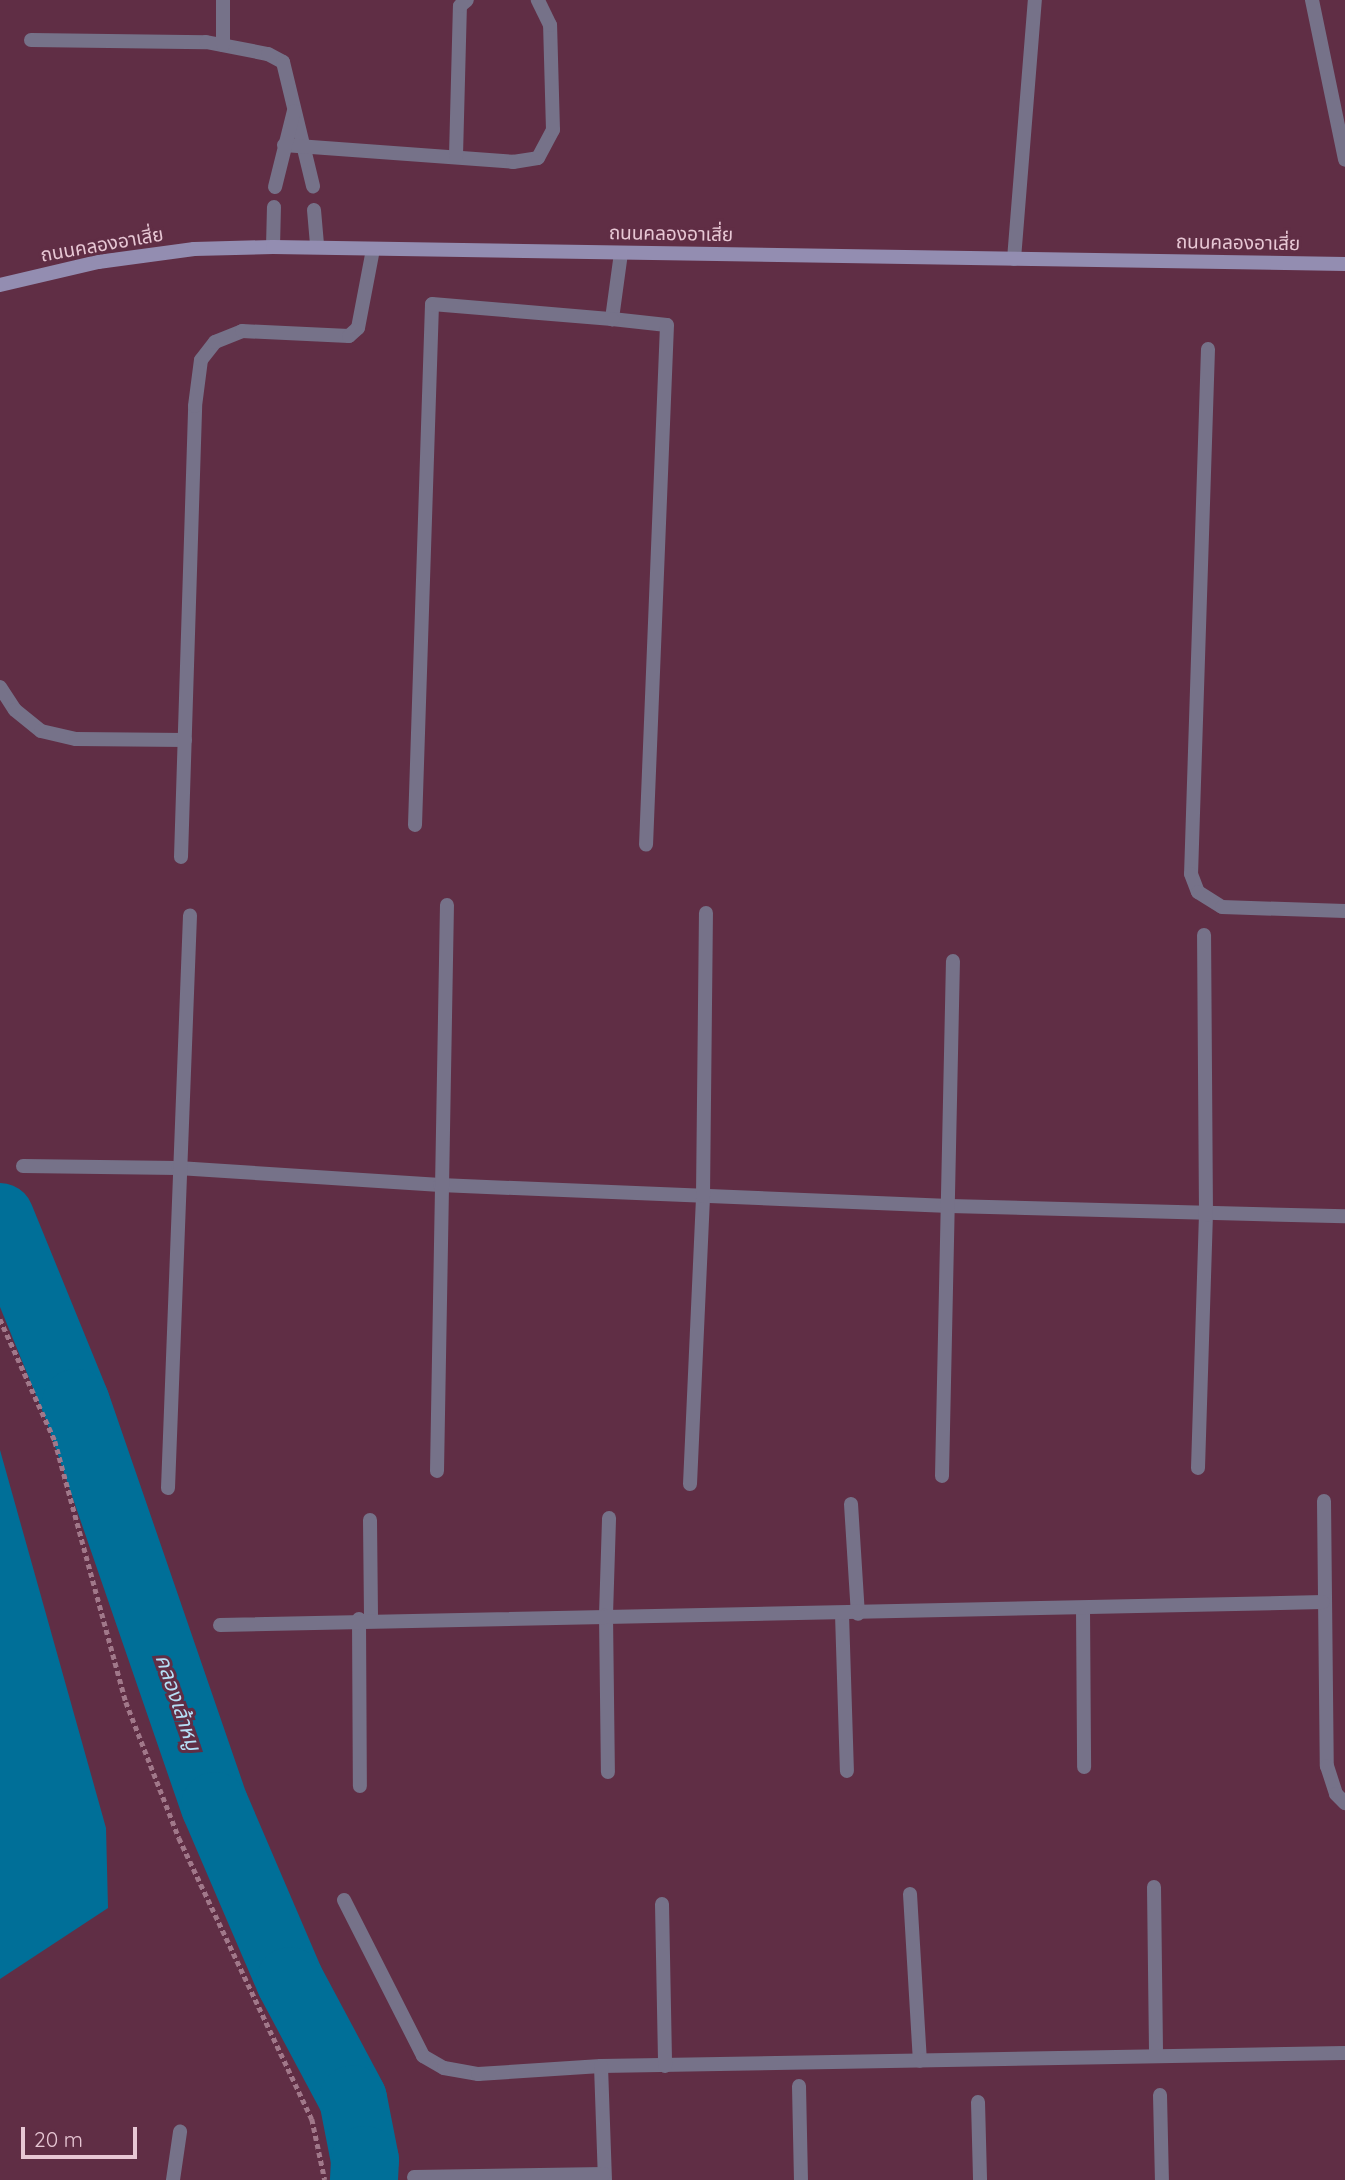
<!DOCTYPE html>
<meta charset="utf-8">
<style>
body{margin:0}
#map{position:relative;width:1345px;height:2180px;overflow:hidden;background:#602e45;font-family:Quicksand,"Noto Sans Thai",sans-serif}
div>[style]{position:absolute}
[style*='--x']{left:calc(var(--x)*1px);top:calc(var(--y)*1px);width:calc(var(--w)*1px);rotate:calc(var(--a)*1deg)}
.water>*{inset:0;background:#006f98}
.river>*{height:68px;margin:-34px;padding:0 34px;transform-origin:34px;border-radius:34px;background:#006f98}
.path>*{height:4.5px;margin-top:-2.25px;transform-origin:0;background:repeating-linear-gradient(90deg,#a1788a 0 5px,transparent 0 8.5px)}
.lane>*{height:14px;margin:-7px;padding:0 7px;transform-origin:7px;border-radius:7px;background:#767289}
.street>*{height:14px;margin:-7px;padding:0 7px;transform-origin:7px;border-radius:7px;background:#767289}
.secondary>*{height:14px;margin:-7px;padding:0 7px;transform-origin:7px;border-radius:7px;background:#938db1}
span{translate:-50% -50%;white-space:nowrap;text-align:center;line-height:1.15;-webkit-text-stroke:6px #602e45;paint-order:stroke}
.street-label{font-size:19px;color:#e7c7d4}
.water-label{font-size:21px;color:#b5dff6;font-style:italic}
.scale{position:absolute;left:21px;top:2127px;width:116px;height:32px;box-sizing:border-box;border:4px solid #e7c7d4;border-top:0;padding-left:9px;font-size:21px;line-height:24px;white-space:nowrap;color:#e7c7d4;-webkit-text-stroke:5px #602e45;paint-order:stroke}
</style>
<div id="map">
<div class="water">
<div style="clip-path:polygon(0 1450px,106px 1828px,108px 1908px,0 1979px)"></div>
</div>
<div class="river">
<div style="--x:0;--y:1217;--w:201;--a:67.8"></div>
<div style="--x:76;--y:1403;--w:426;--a:71"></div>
<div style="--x:215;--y:1806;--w:190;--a:66.8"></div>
<div style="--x:290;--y:1981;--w:134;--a:61.9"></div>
<div style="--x:353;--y:2099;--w:62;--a:78.9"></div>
<div style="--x:365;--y:2160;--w:20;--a:93"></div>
</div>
<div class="path">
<div style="--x:0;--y:1319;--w:134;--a:65.7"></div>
<div style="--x:55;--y:1441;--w:270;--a:74.8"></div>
<div style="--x:126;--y:1702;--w:146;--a:68.7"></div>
<div style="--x:179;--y:1838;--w:311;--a:64.7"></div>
<div style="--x:312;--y:2119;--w:62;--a:78"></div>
</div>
<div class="lane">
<div style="--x:1312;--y:0;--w:163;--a:78.3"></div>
<div style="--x:31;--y:40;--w:175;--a:0.7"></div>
<div style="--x:206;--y:42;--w:63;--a:11"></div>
<div style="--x:268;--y:54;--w:17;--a:28"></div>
<div style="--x:283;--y:62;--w:128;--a:76.4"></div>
<div style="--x:223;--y:45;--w:45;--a:-90"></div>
<div style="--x:284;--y:145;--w:230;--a:4.2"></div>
<div style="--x:513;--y:162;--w:25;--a:-9"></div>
<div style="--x:538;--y:158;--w:32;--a:-62"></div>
<div style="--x:553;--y:130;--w:105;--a:-91.6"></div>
<div style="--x:550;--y:25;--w:28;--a:-116"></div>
<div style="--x:456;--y:156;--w:150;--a:-88.5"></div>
<div style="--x:460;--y:6;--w:9;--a:-41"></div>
<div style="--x:275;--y:187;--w:78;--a:-76"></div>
<div style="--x:314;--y:210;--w:37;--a:85"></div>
<div style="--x:273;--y:247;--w:40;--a:-88.6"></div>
<div style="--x:621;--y:253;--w:67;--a:97.8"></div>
<div style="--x:612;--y:319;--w:55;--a:6.2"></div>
<div style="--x:667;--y:325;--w:520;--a:92.31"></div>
<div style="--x:1208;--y:349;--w:525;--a:91.85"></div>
<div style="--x:1191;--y:874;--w:19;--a:69"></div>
<div style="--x:1198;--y:892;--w:28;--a:32"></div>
<div style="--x:1222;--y:907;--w:123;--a:1.9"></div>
<div style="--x:0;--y:687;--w:27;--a:57"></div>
<div style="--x:15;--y:710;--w:33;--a:39"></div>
<div style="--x:41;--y:731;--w:36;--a:13"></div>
<div style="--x:76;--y:739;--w:109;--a:0.5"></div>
<div style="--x:415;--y:825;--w:521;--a:-88.13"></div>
<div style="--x:432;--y:304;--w:181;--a:4.8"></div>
<div style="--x:181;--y:857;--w:451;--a:-88.2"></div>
<div style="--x:195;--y:406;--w:46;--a:-82.6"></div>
<div style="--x:201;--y:360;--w:23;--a:-52"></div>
<div style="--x:215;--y:342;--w:29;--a:-22"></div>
<div style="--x:242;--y:331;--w:107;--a:2.7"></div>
<div style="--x:349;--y:336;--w:12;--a:-42"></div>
<div style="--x:358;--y:328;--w:80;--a:-79.2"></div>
<div style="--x:851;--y:1504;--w:110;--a:86.4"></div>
<div style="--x:370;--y:1520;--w:99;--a:89.4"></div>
<div style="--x:606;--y:1615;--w:97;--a:-88.2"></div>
</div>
<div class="street">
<div style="--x:1014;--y:259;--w:260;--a:-85.4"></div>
<div style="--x:23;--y:1166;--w:155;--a:0.7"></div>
<div style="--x:178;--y:1168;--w:263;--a:3.7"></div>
<div style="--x:440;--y:1185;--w:510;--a:2.36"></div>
<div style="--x:950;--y:1206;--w:395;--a:1.5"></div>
<div style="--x:1198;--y:1468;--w:253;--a:-88.2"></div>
<div style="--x:1206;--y:1215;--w:280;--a:-90.4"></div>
<div style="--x:437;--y:1471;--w:566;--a:-88.99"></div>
<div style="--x:942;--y:1476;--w:515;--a:-88.78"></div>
<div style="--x:690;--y:1484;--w:288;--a:-87.4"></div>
<div style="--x:703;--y:1196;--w:283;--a:-89.4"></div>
<div style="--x:168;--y:1488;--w:573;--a:-87.8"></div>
<div style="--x:1324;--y:1501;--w:265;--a:89.4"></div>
<div style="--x:1327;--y:1766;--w:29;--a:72"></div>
<div style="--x:1336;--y:1794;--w:13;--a:45"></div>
<div style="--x:1083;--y:1608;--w:159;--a:89.6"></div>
<div style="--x:842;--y:1614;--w:157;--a:88.2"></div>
<div style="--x:606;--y:1615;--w:157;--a:89.3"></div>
<div style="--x:359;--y:1619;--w:167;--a:89.7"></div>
<div style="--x:220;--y:1625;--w:1103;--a:-1.19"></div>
<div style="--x:1154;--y:1887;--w:169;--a:89.3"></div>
<div style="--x:910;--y:1894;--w:167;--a:86.6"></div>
<div style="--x:344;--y:1900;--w:175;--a:63.1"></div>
<div style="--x:423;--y:2056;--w:24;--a:30"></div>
<div style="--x:444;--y:2068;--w:35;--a:10"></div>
<div style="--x:478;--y:2074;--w:123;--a:-3.7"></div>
<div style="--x:601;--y:2066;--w:744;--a:-1"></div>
<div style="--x:662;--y:1904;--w:162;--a:88.9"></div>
<div style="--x:601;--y:2066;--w:114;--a:88"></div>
<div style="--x:799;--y:2086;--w:94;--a:88.8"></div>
<div style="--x:1160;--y:2095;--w:85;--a:88.7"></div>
<div style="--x:978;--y:2102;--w:78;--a:88.5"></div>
<div style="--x:414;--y:2177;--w:190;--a:-0.9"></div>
<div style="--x:173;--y:2180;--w:49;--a:-81.7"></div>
</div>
<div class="secondary">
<div style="--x:0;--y:285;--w:101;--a:-13.2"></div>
<div style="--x:98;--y:262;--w:97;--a:-7.7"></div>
<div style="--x:194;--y:249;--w:79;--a:-1.5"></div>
<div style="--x:273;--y:247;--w:1072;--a:0.91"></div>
</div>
<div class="street-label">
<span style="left:671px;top:234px;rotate:1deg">ถนนคลองอาเสี่ย</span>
<span style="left:1238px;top:243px;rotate:1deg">ถนนคลองอาเสี่ย</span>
<span style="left:102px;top:245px;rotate:-10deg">ถนนคลองอาเสี่ย</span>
</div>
<div class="water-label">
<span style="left:179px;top:1702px;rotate:71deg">คลองเล้าหมู</span>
</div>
<div class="scale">20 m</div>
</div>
